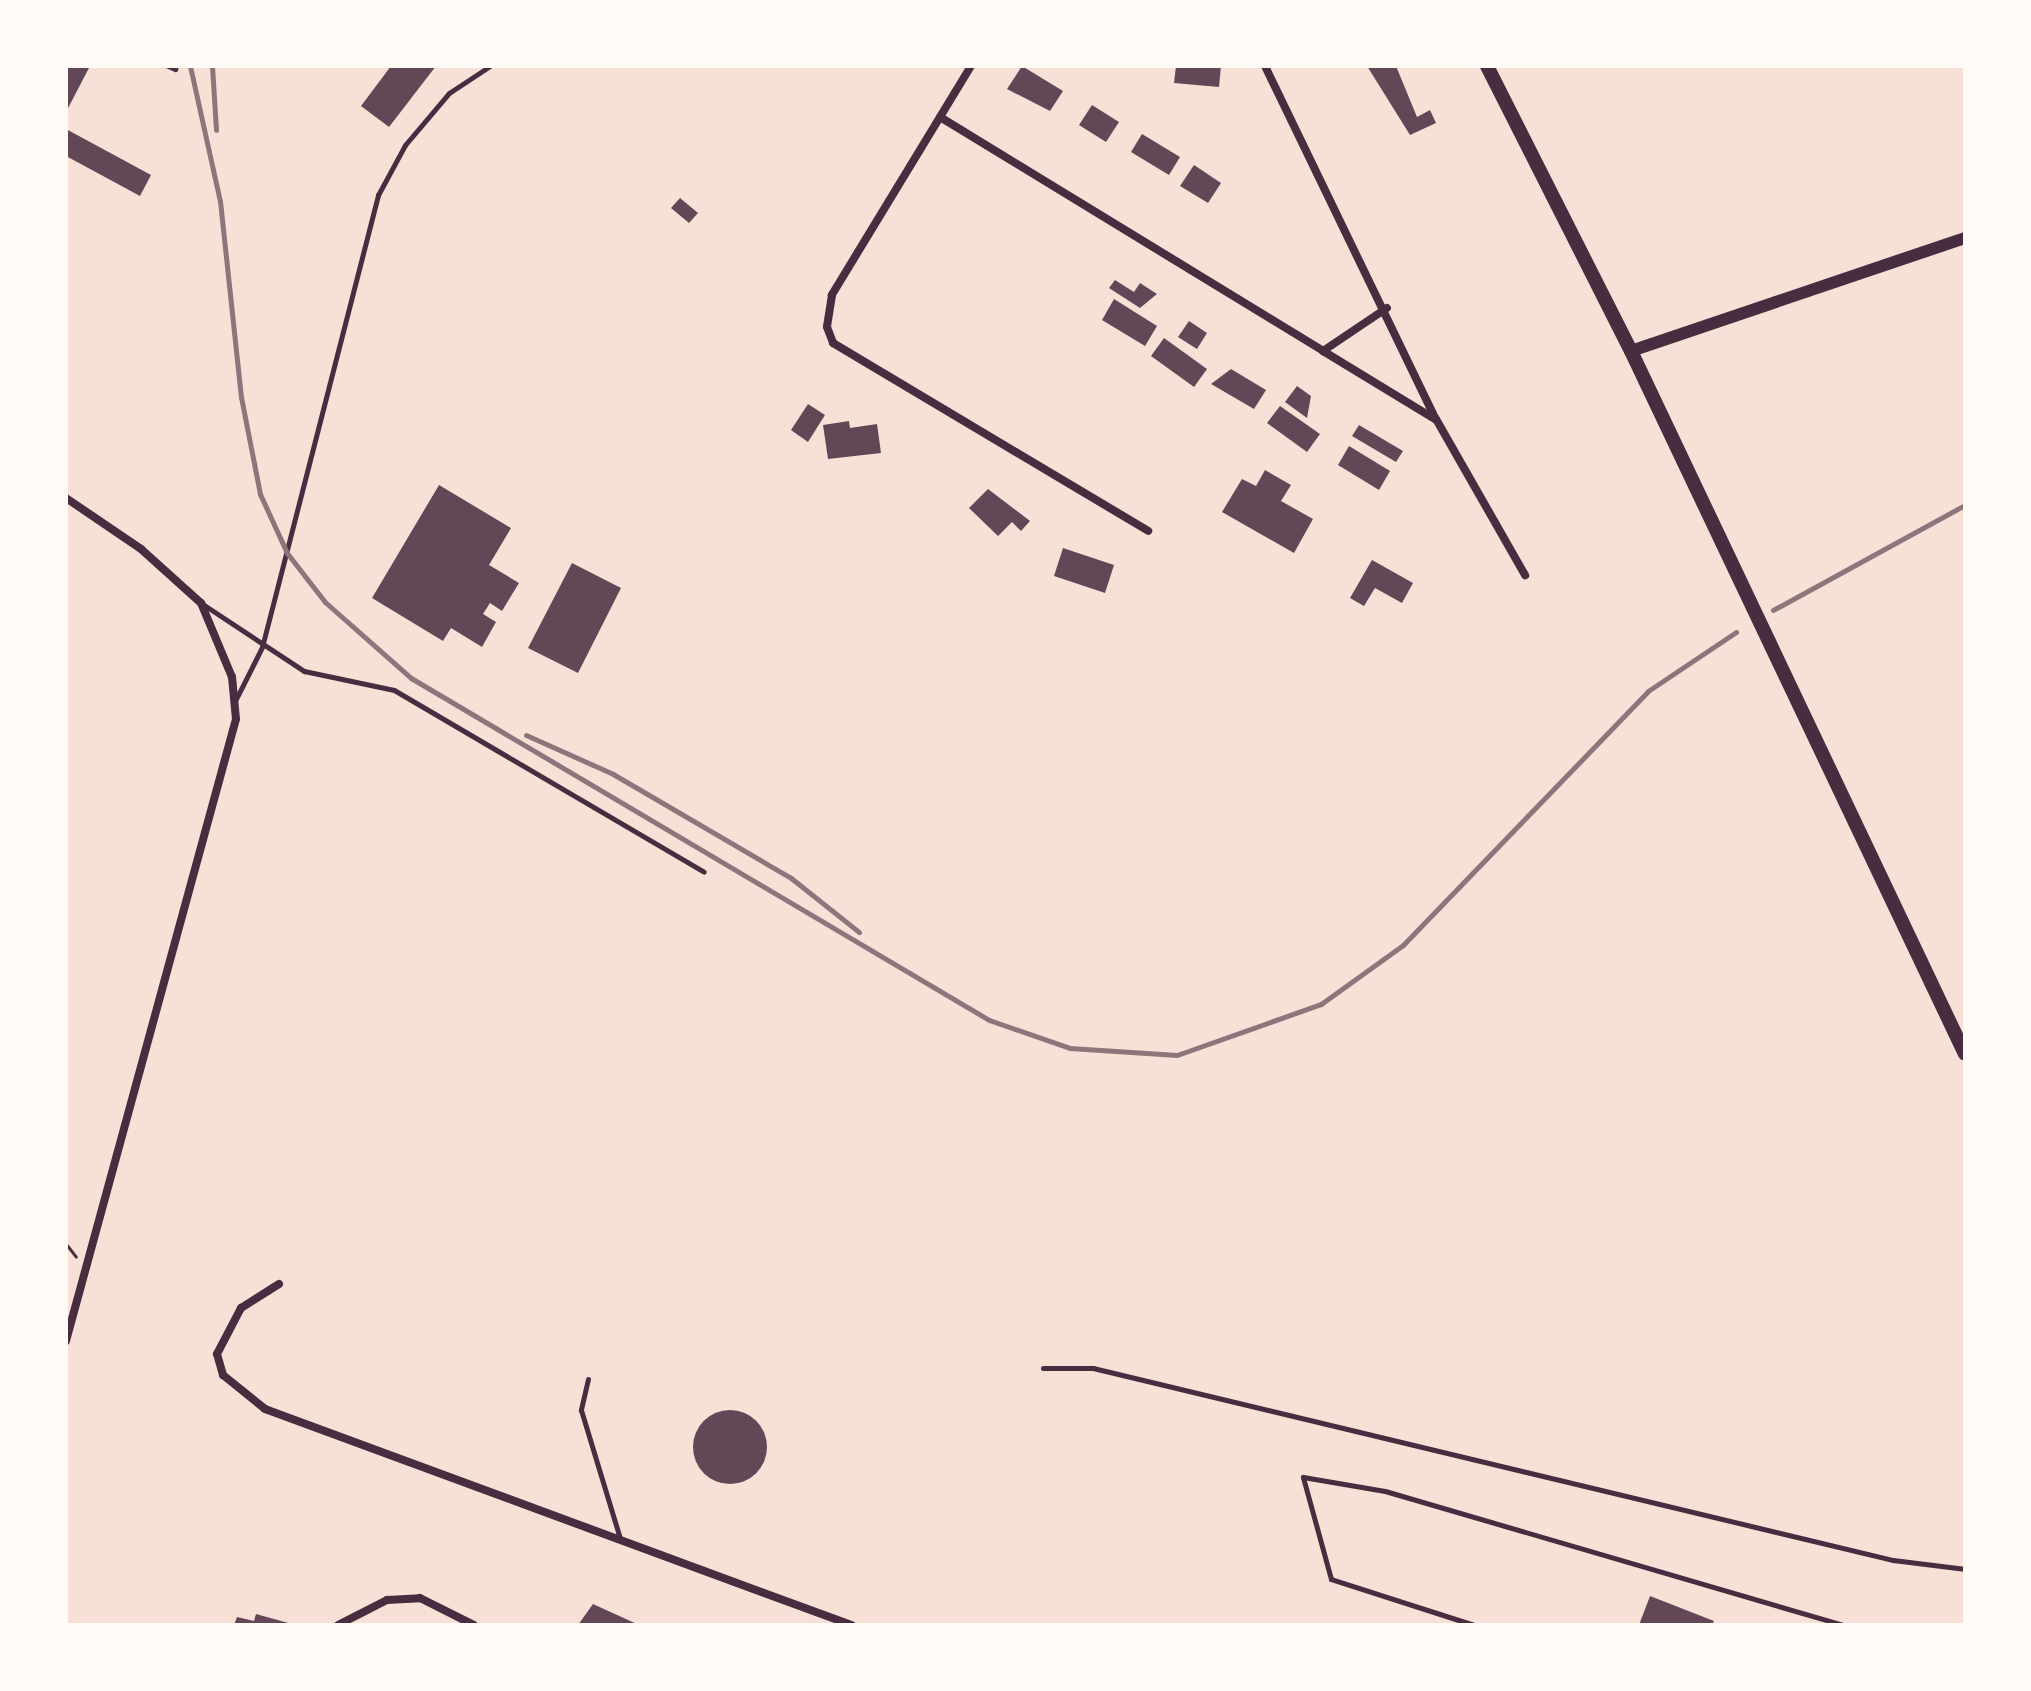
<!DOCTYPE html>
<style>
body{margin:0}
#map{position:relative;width:2031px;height:1691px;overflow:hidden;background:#f7e1d7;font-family:"Space Grotesk",sans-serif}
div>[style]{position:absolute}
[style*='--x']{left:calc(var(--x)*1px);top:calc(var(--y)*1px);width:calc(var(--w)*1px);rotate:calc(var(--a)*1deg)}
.building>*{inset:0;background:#644757}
.round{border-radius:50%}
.path>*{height:3px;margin:-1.5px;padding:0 1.5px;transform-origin:1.5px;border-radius:1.5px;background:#4a2c40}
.service>*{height:5px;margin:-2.5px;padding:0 2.5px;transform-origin:2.5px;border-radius:2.5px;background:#4a2c40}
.minor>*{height:8px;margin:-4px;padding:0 4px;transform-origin:4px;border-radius:4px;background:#4a2c40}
.tertiary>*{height:12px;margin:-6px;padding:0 6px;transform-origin:6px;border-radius:6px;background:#4a2c40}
.secondary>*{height:14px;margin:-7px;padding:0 7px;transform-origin:7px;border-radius:7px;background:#4a2c40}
.rail>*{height:5px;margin:-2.5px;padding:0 2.5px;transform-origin:2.5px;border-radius:2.5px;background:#8f747c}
span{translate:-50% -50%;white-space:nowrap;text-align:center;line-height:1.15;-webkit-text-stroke:6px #fffaf5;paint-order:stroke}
.frame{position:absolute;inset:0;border:68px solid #fffaf5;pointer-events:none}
</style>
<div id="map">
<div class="building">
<div style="clip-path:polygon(66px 66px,90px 66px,66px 112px)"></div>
<div style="clip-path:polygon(391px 66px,436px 66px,389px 127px,361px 106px)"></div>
<div style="clip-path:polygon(1022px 66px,1063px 91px,1050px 111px,1007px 89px)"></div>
<div style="clip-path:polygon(1176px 66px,1221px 66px,1219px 87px,1174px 83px)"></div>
<div style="clip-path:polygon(1367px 66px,1396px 66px,1417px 117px,1430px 110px,1436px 123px,1410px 135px)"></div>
<div style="clip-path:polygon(1092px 105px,1119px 122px,1106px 142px,1079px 125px)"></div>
<div style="clip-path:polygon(66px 129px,151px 175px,140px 196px,66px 156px)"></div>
<div style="clip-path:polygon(1142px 134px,1180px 157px,1169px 175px,1131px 152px)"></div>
<div style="clip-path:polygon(1194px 165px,1221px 183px,1208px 203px,1180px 186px)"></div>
<div style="clip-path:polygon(680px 198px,698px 213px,689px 223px,671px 208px)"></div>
<div style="clip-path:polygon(1115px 280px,1134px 292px,1140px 283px,1157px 294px,1140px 308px,1109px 288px)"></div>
<div style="clip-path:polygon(1114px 299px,1157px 326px,1145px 346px,1102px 320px)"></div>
<div style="clip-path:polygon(1189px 321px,1207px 333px,1197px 349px,1178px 337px)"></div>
<div style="clip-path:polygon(1164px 338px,1207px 369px,1194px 387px,1151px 356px)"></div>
<div style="clip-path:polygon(1231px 369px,1266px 390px,1254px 409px,1211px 384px)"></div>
<div style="clip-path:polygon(1297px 386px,1311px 396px,1307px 418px,1285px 402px)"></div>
<div style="clip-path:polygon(808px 404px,825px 415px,808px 442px,791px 430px)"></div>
<div style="clip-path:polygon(1280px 406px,1320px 434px,1307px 452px,1267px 423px)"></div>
<div style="clip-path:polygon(849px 421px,850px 428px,877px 424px,881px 453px,828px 459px,823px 425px)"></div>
<div style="clip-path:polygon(1359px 425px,1403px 451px,1396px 462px,1352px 436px)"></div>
<div style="clip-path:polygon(1349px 446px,1390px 471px,1379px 490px,1338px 465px)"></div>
<div style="clip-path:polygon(1265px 470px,1291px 485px,1281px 501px,1313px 519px,1294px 553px,1222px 512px,1242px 479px,1256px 486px)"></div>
<div style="clip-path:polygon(439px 485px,511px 528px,489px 565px,519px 583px,502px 611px,490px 603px,483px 614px,496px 622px,482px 647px,451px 628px,443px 641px,372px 598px)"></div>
<div style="clip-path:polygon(988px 489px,1030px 521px,1021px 531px,1012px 522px,998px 536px,969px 508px)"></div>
<div style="clip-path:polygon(1063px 548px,1114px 565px,1105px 593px,1054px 576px)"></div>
<div style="clip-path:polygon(1372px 560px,1413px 583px,1402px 603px,1375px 588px,1364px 606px,1350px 598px)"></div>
<div style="clip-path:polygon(572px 563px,621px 588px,578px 673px,528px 648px)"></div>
<div class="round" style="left:693px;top:1410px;width:74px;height:74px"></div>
<div style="clip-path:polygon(1650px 1596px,1714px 1621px,1712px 1625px,1639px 1625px)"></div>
<div style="clip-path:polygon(593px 1604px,639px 1625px,578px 1625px)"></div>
<div style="clip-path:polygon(256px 1614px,292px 1624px,292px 1625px,234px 1625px,237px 1617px,254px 1621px)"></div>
</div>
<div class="path">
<div style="--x:66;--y:1244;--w:16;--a:52"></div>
</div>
<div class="service">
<div style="--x:168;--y:66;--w:8;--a:23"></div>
<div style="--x:204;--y:605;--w:120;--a:33.4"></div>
<div style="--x:304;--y:671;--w:92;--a:11.9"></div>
<div style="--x:394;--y:690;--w:359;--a:30.4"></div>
<div style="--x:236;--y:699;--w:58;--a:-63.4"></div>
<div style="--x:262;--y:647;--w:467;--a:-75.6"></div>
<div style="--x:378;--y:195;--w:57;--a:-61.6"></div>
<div style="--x:405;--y:145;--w:68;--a:-49.8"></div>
<div style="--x:449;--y:93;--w:49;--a:-33.4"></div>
<div style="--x:1043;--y:1368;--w:50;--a:0"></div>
<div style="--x:1093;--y:1368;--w:823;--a:13.5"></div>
<div style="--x:1893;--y:1560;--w:73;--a:7.1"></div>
<div style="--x:588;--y:1379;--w:32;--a:103"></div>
<div style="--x:581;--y:1410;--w:134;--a:73.1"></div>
<div style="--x:1474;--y:1625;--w:150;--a:-162.2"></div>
<div style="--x:1331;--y:1579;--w:106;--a:-105.4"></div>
<div style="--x:1303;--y:1477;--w:83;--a:9.7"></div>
<div style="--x:1385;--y:1491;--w:477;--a:16.3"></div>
</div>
<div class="minor">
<div style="--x:971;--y:66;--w:268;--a:121.3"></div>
<div style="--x:832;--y:295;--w:32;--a:99"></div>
<div style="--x:827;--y:327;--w:17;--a:69"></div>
<div style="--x:833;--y:343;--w:367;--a:30.8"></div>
<div style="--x:1265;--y:66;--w:392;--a:64.2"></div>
<div style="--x:1436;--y:419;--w:180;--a:60.3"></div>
<div style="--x:940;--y:117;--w:449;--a:31.4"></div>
<div style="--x:1323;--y:351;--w:77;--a:-33.9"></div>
<div style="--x:1323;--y:351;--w:131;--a:31.3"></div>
<div style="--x:66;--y:498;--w:91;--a:34.2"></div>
<div style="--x:141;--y:549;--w:81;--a:42"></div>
<div style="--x:201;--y:603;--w:80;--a:67.3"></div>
<div style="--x:232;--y:677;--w:42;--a:84.6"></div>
<div style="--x:236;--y:719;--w:645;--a:105.29"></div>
<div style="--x:279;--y:1284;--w:45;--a:147.7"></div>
<div style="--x:241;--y:1308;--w:52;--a:117.6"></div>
<div style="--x:217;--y:1354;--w:22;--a:74"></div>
<div style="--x:223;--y:1375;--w:54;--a:39"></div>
<div style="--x:265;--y:1409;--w:625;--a:20.23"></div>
<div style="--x:338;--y:1625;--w:55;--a:-27"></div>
<div style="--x:387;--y:1600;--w:33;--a:-3"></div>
<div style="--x:420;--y:1598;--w:60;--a:26.6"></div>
</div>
<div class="tertiary">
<div style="--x:1631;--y:351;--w:353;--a:-18.7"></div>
</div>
<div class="secondary">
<div style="--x:1487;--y:66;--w:319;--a:63.2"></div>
<div style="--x:1631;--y:351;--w:778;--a:64.59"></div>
</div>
<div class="rail">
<div style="--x:190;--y:66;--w:138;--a:77.5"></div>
<div style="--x:220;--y:201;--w:197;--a:83.9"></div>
<div style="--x:241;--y:397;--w:99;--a:78.9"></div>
<div style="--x:260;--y:494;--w:65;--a:65.4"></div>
<div style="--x:287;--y:553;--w:62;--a:52.2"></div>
<div style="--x:325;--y:602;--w:115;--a:41.5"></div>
<div style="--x:411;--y:678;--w:672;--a:30.61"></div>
<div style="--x:989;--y:1020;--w:86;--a:19.1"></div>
<div style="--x:1070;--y:1048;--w:107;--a:3.7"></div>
<div style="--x:1177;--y:1055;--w:153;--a:-19.5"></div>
<div style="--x:1321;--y:1004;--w:101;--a:-35.7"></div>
<div style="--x:1403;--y:945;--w:353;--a:-46"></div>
<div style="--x:1648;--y:691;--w:106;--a:-33.8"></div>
<div style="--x:212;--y:66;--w:64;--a:86.4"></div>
<div style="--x:1773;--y:610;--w:219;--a:-28.7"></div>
<div style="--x:526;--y:735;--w:95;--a:24.1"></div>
<div style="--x:613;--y:774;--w:206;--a:30.3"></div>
<div style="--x:791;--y:878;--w:87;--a:38.5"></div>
</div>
<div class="frame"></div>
</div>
